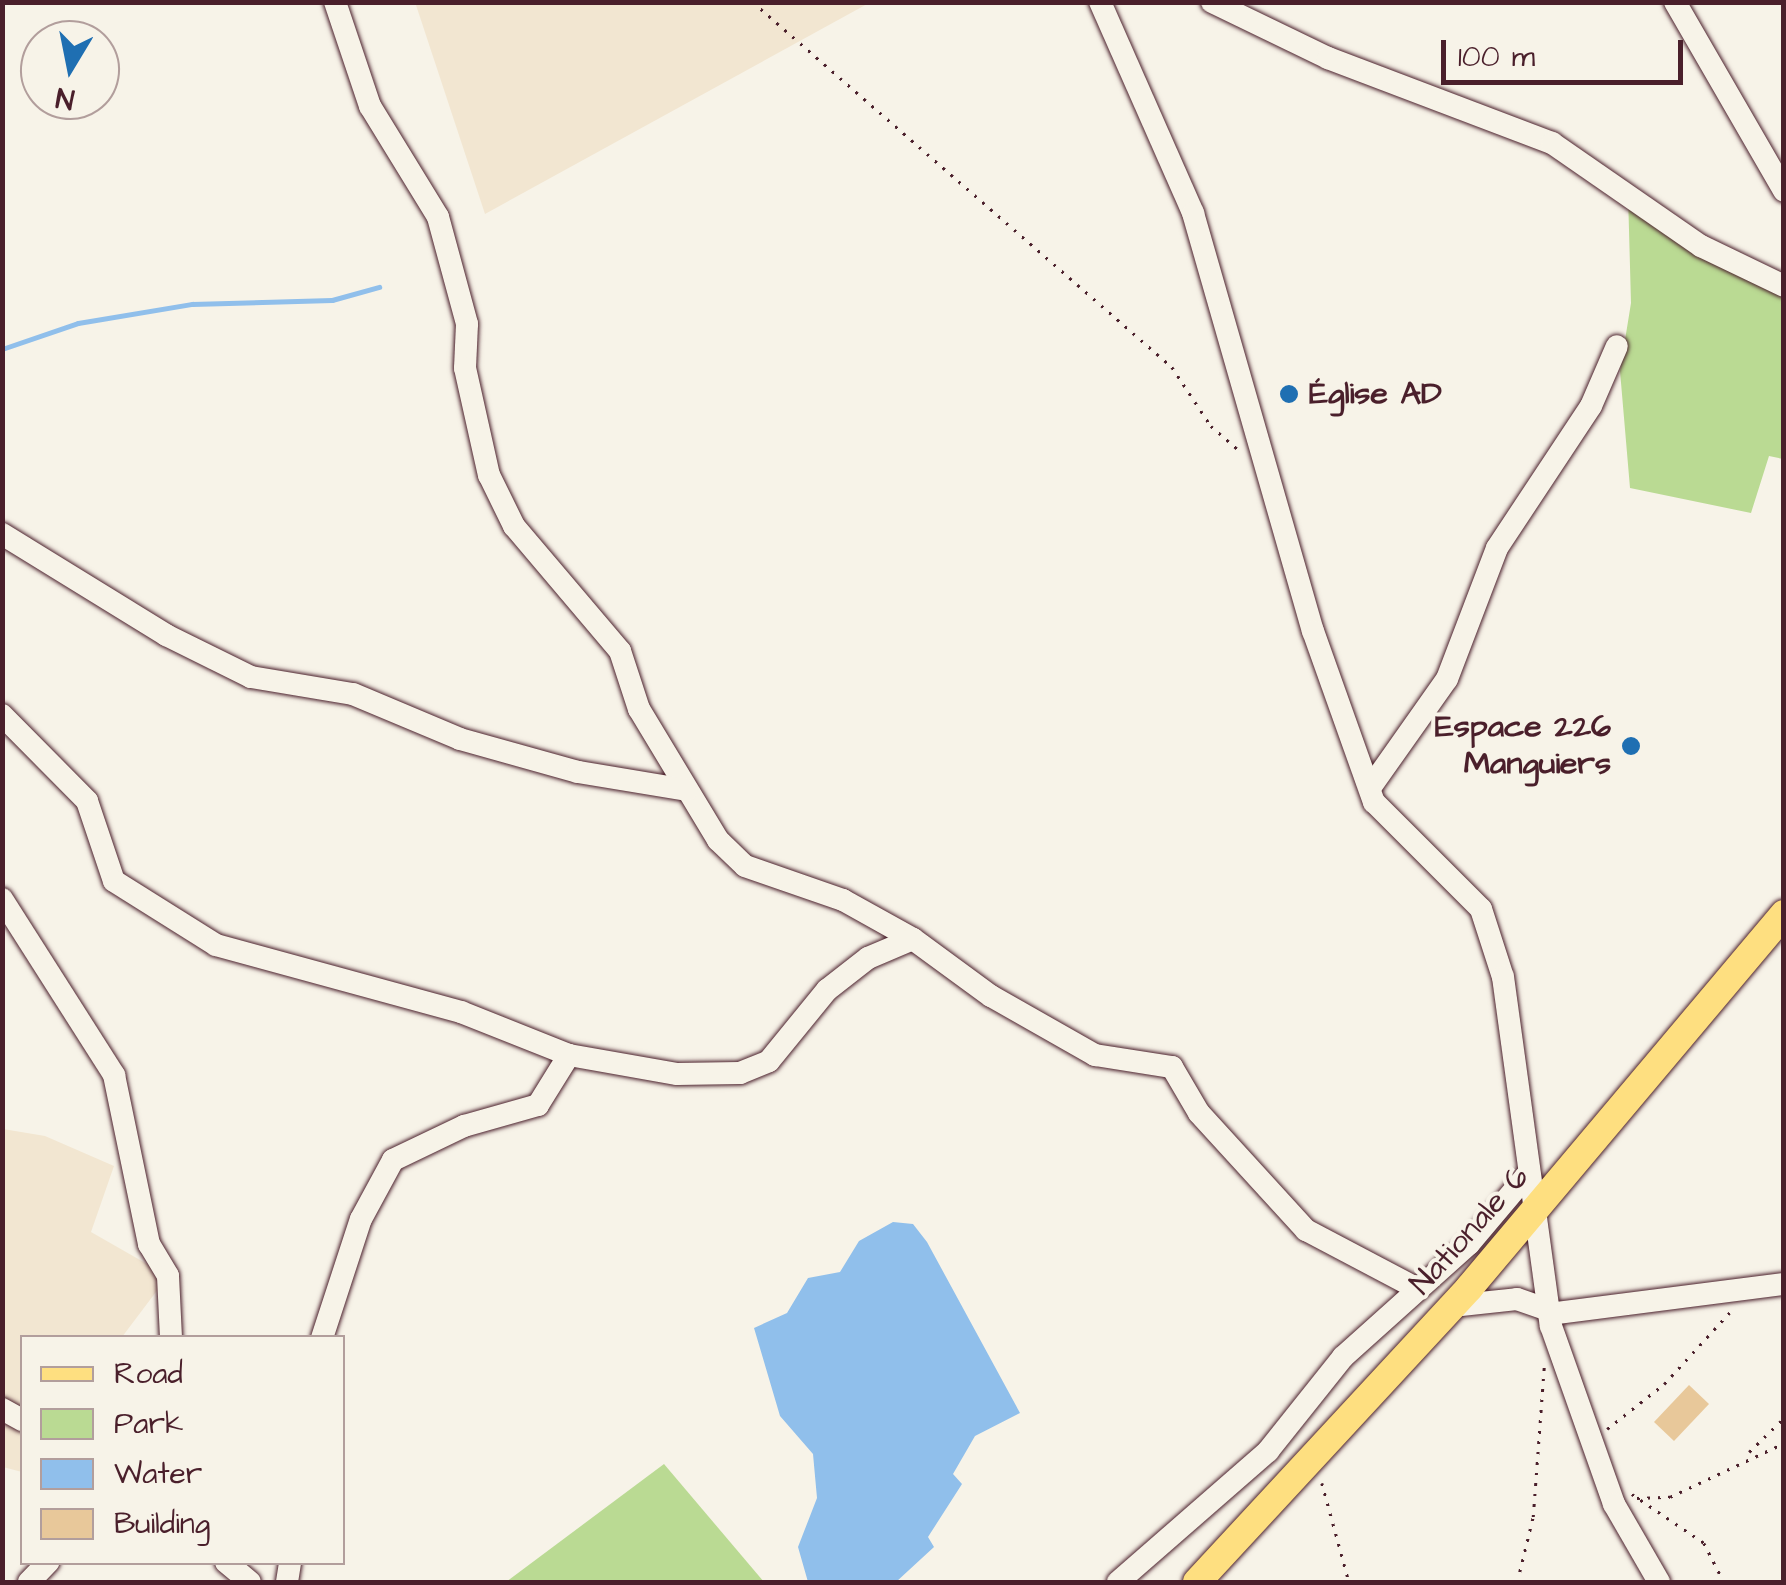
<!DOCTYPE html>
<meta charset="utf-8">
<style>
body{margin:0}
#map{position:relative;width:1786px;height:1585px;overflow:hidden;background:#f7f3e8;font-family:"Architects Daughter",sans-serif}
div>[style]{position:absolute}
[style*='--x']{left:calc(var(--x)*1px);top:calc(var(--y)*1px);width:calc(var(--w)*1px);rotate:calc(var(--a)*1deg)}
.built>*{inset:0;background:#f2e6d1}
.green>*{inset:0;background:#bada93}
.water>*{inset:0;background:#90bfeb}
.stream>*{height:5px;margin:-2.5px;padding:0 2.5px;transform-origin:2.5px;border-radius:2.5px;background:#90bfeb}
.building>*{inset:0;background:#e8c89a}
.path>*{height:2.5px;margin-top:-1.25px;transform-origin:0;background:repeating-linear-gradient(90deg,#4a1f2b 0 2.5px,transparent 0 10.5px)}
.roads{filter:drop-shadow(0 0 2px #4a1f2b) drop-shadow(0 0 2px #4a1f2b)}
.minor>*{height:22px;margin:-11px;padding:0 11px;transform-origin:11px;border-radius:11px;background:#f7f3e8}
.major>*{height:28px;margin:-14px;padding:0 14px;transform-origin:14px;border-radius:14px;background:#fedf80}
.dots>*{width:28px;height:28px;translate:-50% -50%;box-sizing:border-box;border:5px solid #f7f3e8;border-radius:50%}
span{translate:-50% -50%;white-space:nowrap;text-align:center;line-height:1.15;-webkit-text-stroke:8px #f7f3e8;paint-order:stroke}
.poi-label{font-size:32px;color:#4a1f2b;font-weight:700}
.left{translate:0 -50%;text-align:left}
.right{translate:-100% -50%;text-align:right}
.street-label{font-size:32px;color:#4a1f2b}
.frame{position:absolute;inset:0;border:5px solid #4a1f2b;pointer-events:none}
.legend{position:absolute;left:20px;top:1335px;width:325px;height:230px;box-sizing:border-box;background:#f7f3e8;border:2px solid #b29e9c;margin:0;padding:12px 18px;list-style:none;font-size:30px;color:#4a1f2b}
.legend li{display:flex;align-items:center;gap:20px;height:50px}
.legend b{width:50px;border:2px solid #b29e9c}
.north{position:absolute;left:20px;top:20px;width:100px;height:100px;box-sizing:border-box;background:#f7f3e8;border:2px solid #b29e9c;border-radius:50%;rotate:190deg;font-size:28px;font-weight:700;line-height:40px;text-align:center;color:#4a1f2b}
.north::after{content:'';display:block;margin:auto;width:35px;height:45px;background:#1f6fb2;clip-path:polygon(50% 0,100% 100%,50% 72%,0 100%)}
.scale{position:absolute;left:1441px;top:40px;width:242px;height:45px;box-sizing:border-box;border:5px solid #4a1f2b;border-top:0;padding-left:12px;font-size:30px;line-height:35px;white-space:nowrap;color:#4a1f2b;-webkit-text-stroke:8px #f7f3e8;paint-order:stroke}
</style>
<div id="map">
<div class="built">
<div style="clip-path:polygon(415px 2px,869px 2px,869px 3px,485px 214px)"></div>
<div style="clip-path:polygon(3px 1129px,45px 1136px,114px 1166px,91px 1232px,168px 1276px,122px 1337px,22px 1338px,22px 1472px,3px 1467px)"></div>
</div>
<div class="green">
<div style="clip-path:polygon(1628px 194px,1783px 286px,1783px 459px,1769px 456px,1751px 513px,1630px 488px,1620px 371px,1631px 303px)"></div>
<div style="clip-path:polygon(664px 1464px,764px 1582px,506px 1582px)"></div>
</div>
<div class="water">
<div style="clip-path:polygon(893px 1222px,913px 1224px,927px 1242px,1020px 1413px,975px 1436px,953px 1474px,962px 1484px,928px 1537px,934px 1547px,896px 1582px,808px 1582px,798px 1547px,817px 1498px,813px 1454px,780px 1416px,754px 1328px,787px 1313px,808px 1278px,840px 1272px,859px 1241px)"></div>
</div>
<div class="stream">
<div style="--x:2;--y:349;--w:80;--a:-18.9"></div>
<div style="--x:78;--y:323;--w:116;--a:-9.5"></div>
<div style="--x:192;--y:304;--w:140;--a:-1.6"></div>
<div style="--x:332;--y:300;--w:49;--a:-15.5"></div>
</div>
<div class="building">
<div style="clip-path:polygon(1689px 1385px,1709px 1404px,1674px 1441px,1654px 1422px)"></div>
</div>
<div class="path">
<div style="--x:753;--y:2;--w:556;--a:41.06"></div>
<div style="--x:1172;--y:367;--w:71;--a:56.5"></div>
<div style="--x:1211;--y:426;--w:40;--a:41"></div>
<div style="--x:1607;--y:1429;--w:73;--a:-38.3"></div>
<div style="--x:1664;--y:1384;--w:99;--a:-47.5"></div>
<div style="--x:1749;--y:1452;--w:49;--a:-44.2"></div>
<div style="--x:1322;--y:1483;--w:103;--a:74.7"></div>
<div style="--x:1632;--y:1494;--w:87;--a:34.2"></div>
<div style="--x:1704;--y:1543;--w:44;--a:62.9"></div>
<div style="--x:1637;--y:1498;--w:33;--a:-2"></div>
<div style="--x:1670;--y:1497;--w:126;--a:-25.3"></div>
<div style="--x:1517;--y:1582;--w:67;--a:-76.2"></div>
<div style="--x:1533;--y:1517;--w:150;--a:-85.8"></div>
</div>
<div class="roads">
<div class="minor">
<div style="--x:335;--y:2;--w:110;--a:71.4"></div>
<div style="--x:370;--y:106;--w:130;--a:58.5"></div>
<div style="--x:438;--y:217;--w:111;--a:74.8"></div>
<div style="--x:467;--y:324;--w:44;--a:92.6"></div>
<div style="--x:465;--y:368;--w:110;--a:77.4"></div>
<div style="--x:489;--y:475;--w:57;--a:63.9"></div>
<div style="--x:514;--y:526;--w:164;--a:49.7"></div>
<div style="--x:620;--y:651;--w:61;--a:71.9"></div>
<div style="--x:639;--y:709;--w:153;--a:58.9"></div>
<div style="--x:718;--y:840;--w:37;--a:44"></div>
<div style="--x:745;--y:866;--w:104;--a:19.1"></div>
<div style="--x:843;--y:900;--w:80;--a:29.1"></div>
<div style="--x:913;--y:939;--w:97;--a:36.2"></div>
<div style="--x:991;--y:996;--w:120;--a:29.6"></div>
<div style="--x:1095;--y:1055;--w:78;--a:8.9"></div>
<div style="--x:1172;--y:1067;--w:53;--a:59.6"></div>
<div style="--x:1199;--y:1113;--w:159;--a:47.6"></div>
<div style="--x:1306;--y:1230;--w:127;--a:27.8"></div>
<div style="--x:1100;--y:2;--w:231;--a:66.2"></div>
<div style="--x:1193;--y:213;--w:435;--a:74"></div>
<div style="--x:1313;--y:631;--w:182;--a:70.4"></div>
<div style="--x:1374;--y:802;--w:151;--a:45"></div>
<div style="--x:1481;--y:909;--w:71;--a:72.1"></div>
<div style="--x:1503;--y:977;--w:352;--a:82.2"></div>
<div style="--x:1551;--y:1326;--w:189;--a:70.5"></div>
<div style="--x:1614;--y:1504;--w:90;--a:60"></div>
<div style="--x:1212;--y:2;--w:129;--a:25.8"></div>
<div style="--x:1328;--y:58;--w:240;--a:20.8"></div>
<div style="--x:1552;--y:143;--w:181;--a:34.7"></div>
<div style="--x:1701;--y:246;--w:92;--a:25.7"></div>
<div style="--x:1675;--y:2;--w:218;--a:60"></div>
<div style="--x:2;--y:534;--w:193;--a:31.6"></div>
<div style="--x:166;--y:635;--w:95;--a:26.3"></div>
<div style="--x:251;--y:677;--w:103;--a:9.5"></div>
<div style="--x:353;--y:694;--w:116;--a:22.8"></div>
<div style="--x:460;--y:739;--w:123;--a:15.6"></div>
<div style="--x:578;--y:772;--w:110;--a:9.4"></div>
<div style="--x:2;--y:715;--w:121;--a:45.3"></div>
<div style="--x:87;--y:801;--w:84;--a:71.4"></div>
<div style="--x:114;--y:881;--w:120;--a:32.1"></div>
<div style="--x:216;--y:945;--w:254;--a:15.3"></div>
<div style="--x:461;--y:1012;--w:116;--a:21.7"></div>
<div style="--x:569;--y:1055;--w:110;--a:10"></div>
<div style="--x:677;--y:1074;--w:63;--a:-0.9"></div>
<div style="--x:740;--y:1073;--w:31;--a:-22"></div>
<div style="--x:769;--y:1061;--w:92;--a:-50.8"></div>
<div style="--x:827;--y:990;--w:52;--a:-38"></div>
<div style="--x:868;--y:958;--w:49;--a:-22.9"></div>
<div style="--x:1370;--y:788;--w:133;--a:-54.8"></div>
<div style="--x:1447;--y:679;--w:140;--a:-69.1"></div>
<div style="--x:1497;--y:548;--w:170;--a:-56.5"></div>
<div style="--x:1591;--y:406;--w:65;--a:-66.6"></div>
<div style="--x:2;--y:899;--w:209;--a:57.5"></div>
<div style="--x:114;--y:1075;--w:173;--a:78.3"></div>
<div style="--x:149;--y:1244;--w:37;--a:59"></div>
<div style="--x:168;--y:1276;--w:62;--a:87.2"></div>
<div style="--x:1452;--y:1306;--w:65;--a:-6.1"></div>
<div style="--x:1517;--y:1299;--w:42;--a:19.3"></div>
<div style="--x:1557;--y:1313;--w:229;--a:-7.3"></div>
<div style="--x:322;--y:1338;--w:125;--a:-71.9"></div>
<div style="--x:361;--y:1219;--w:67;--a:-61.5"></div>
<div style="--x:393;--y:1160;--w:79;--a:-25.6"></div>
<div style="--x:464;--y:1126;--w:77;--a:-15.8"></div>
<div style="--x:538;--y:1105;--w:59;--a:-58.2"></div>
<div style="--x:2;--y:1409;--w:23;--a:29"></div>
<div style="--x:226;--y:1562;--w:31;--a:40"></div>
<div style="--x:29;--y:1582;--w:28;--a:-46"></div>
<div style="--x:287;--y:1582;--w:20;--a:-81"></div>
<div style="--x:1118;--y:1582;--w:199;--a:-41.1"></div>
<div style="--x:1268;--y:1451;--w:120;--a:-51.4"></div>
<div style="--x:1343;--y:1357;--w:169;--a:-41.9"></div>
<div style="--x:1469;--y:1244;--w:92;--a:-49.9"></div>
</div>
<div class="major">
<div style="--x:1197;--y:1582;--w:401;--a:-47.2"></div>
<div style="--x:1469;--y:1288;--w:489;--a:-49.9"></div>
</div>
</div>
<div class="dots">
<div style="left:1289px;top:394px;background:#1f6fb2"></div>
<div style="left:1631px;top:746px;background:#1f6fb2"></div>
</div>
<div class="poi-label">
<span class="left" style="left:1309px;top:394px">Église AD</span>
<span class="right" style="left:1611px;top:746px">Espace 226<br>Manguiers</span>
</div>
<div class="street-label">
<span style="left:1470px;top:1231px;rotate:-48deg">Nationale 6</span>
</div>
<div class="frame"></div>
<ul class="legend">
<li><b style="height:12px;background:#fedf80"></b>Road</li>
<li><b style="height:28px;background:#bada93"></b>Park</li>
<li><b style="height:28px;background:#90bfeb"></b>Water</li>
<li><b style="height:28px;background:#e8c89a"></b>Building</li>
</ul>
<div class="north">N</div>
<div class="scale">100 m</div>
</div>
